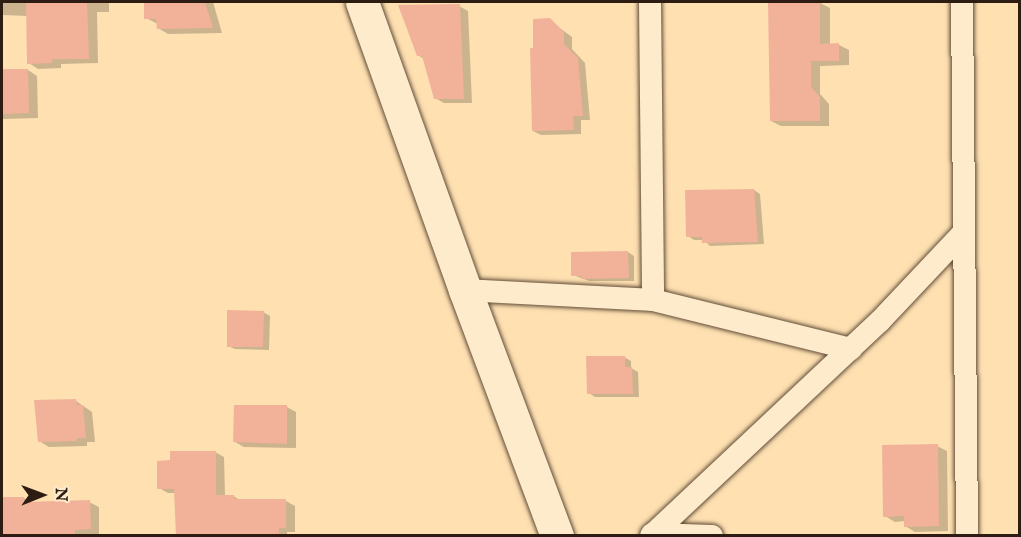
<!DOCTYPE html>
<style>
body{margin:0}
#map{position:relative;width:1021px;height:537px;overflow:hidden;background:#fee0b1;font-family:"IM FELL English",serif}
div>[style]{position:absolute}
[style*='--x']{left:calc(var(--x)*1px);top:calc(var(--y)*1px);width:calc(var(--w)*1px);rotate:calc(var(--a)*1deg)}
.shadow>*{inset:0;background:#0003}
.building>*{inset:0;background:#f2b29a}
.roads{filter:drop-shadow(0 0 2px #614d39) drop-shadow(0 0 2px #614d39)}
.street>*{height:22px;margin:-11px;padding:0 11px;transform-origin:11px;border-radius:11px;background:#feebcc}
.secondary>*{height:33px;margin:-16.5px;padding:0 16.5px;transform-origin:16.5px;border-radius:16.5px;background:#feebcc}
span{translate:-50% -50%;white-space:nowrap;text-align:center;line-height:1.15;-webkit-text-stroke:6px #feebcc;paint-order:stroke}
.frame{position:absolute;inset:0;border:3px solid #2d1c11;pointer-events:none}
.north{position:absolute;left:12px;top:465px;width:60px;height:60px;-webkit-text-stroke:4px #feebcc;paint-order:stroke;rotate:89deg;font-size:16px;font-weight:700;line-height:24px;text-align:center;color:#2d1c11}
.north::after{content:'';display:block;margin:auto;width:21px;height:27px;background:#2d1c11;clip-path:polygon(50% 0,100% 100%,50% 72%,0 100%)}
</style>
<div id="map">
<div class="shadow">
<div style="clip-path:polygon(2px 2px,109px 2px,109px 12px,97px 12px,98px 63px,61px 64px,61px 68px,38px 69px,29px 63px,28px 16px,2px 15px)"></div>
<div style="clip-path:polygon(145px 2px,213px 2px,222px 33px,168px 34px,158px 28px,158px 24px,146px 18px)"></div>
<div style="clip-path:polygon(820px 3px,830px 8px,830px 45px,839px 45px,849px 50px,849px 65px,820px 66px,820px 94px,829px 104px,829px 126px,781px 126px,771px 121px)"></div>
<div style="clip-path:polygon(459px 6px,468px 11px,472px 103px,444px 103px,435px 98px,424px 59px,418px 55px)"></div>
<div style="clip-path:polygon(549px 20px,572px 37px,572px 49px,585px 63px,590px 120px,581px 120px,581px 134px,541px 135px,533px 131px,535px 50px)"></div>
<div style="clip-path:polygon(28px 70px,37px 76px,38px 118px,2px 119px,2px 71px)"></div>
<div style="clip-path:polygon(754px 190px,760px 194px,764px 244px,710px 246px,704px 240px,694px 240px,688px 236px)"></div>
<div style="clip-path:polygon(628px 252px,634px 256px,634px 281px,589px 281px,573px 275px)"></div>
<div style="clip-path:polygon(263px 312px,270px 316px,269px 350px,235px 349px,228px 346px)"></div>
<div style="clip-path:polygon(624px 357px,631px 361px,631px 368px,638px 372px,639px 397px,595px 397px,589px 393px)"></div>
<div style="clip-path:polygon(76px 401px,92px 412px,95px 442px,87px 442px,87px 446px,49px 447px,39px 441px)"></div>
<div style="clip-path:polygon(287px 407px,296px 412px,296px 448px,244px 447px,235px 442px)"></div>
<div style="clip-path:polygon(937px 446px,947px 451px,948px 531px,915px 532px,905px 526px,905px 521px,895px 522px,885px 516px)"></div>
<div style="clip-path:polygon(215px 452px,224px 457px,225px 496px,233px 496px,242px 501px,286px 501px,295px 506px,295px 532px,287px 532px,287px 536px,177px 536px,175px 493px,168px 493px,159px 488px)"></div>
<div style="clip-path:polygon(24px 498px,32px 503px,89px 502px,99px 507px,99px 536px,2px 536px,2px 499px)"></div>
</div>
<div class="building">
<div style="clip-path:polygon(26px 2px,87px 2px,89px 59px,52px 59px,52px 63px,27px 64px)"></div>
<div style="clip-path:polygon(144px 2px,205px 2px,213px 28px,157px 29px,156px 19px,144px 19px)"></div>
<div style="clip-path:polygon(768px 2px,820px 2px,820px 44px,839px 43px,839px 61px,811px 61px,811px 87px,820px 97px,820px 121px,770px 121px)"></div>
<div style="clip-path:polygon(460px 4px,464px 99px,434px 99px,422px 56px,417px 56px,398px 5px)"></div>
<div style="clip-path:polygon(550px 18px,564px 32px,564px 44px,578px 58px,583px 116px,573px 116px,574px 130px,532px 131px,530px 48px,533px 48px,533px 19px)"></div>
<div style="clip-path:polygon(2px 69px,28px 69px,29px 113px,2px 114px)"></div>
<div style="clip-path:polygon(754px 189px,758px 242px,702px 243px,702px 237px,686px 237px,685px 190px)"></div>
<div style="clip-path:polygon(628px 251px,629px 278px,581px 279px,581px 276px,571px 276px,571px 252px)"></div>
<div style="clip-path:polygon(227px 310px,264px 311px,263px 347px,227px 347px)"></div>
<div style="clip-path:polygon(586px 356px,625px 356px,625px 367px,632px 367px,633px 394px,587px 394px)"></div>
<div style="clip-path:polygon(76px 399px,77px 405px,83px 405px,86px 438px,77px 438px,77px 441px,38px 442px,34px 400px)"></div>
<div style="clip-path:polygon(234px 405px,287px 405px,287px 444px,233px 442px)"></div>
<div style="clip-path:polygon(938px 444px,939px 526px,904px 527px,904px 516px,883px 517px,882px 445px)"></div>
<div style="clip-path:polygon(170px 451px,216px 451px,216px 495px,234px 495px,234px 499px,286px 499px,286px 528px,279px 528px,279px 536px,176px 536px,174px 489px,157px 489px,157px 461px,170px 460px)"></div>
<div style="clip-path:polygon(2px 497px,24px 497px,24px 502px,90px 500px,91px 529px,75px 530px,75px 536px,2px 536px)"></div>
</div>
<div class="roads">
<div class="street">
<div style="--x:650;--y:2;--w:298;--a:89.4"></div>
<div style="--x:962;--y:2;--w:534;--a:89.46"></div>
<div style="--x:465;--y:290;--w:188;--a:3"></div>
<div style="--x:653;--y:300;--w:204;--a:13.9"></div>
<div style="--x:652;--y:534;--w:60;--a:1.9"></div>
<div style="--x:651;--y:536;--w:314;--a:-43.2"></div>
<div style="--x:880;--y:321;--w:121;--a:-46.7"></div>
</div>
<div class="secondary">
<div style="--x:362;--y:2;--w:306;--a:70.3"></div>
<div style="--x:465;--y:290;--w:263;--a:69.5"></div>
</div>
</div>
<div class="frame"></div>
<div class="north">N</div>
</div>
